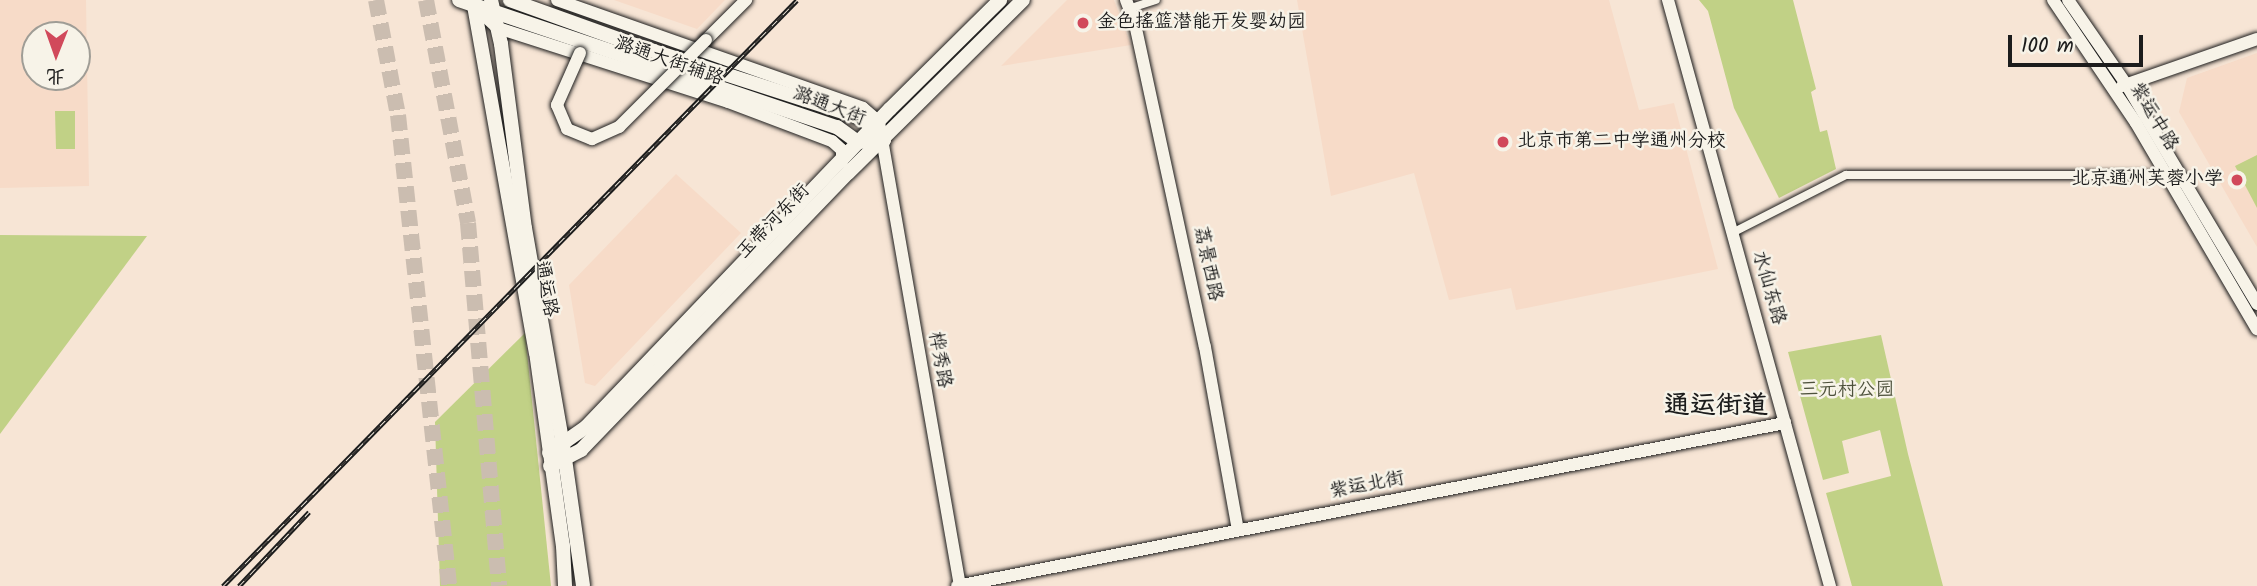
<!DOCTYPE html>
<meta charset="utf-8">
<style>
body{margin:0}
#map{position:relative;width:2257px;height:586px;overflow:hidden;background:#f7e5d5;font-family:Kalam,"LXGW WenKai TC",sans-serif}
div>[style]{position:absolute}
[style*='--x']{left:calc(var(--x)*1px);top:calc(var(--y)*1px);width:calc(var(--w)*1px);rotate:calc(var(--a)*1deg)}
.built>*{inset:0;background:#f7dbc8}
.green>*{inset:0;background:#c1d186}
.highway-tunnel>*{height:16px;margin-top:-8px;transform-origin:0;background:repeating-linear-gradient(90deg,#cbbdb0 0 16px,transparent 0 24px)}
.roads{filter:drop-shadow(0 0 2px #1c1c1c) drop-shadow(0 0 2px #1c1c1c)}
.street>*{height:8px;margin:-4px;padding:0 4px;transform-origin:4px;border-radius:4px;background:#f7f3e8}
.secondary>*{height:12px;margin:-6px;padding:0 6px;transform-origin:6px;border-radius:6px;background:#f7f3e8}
.primary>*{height:14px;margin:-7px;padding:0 7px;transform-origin:7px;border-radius:7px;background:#f7f3e8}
.rail>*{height:5px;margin-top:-2.5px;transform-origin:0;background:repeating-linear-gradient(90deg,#f7f3e8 0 8px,#1c1c1c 0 16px);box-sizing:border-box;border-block:2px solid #1c1c1c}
.bridges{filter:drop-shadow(0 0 2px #1c1c1c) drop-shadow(0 0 2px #1c1c1c)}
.secondary-bridge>*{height:12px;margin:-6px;padding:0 6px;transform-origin:6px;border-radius:6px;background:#f7f3e8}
.dots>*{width:19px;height:19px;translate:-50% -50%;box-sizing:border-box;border:4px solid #f7f3e8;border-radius:50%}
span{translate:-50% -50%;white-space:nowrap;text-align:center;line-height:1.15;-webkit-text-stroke:5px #f7f3e8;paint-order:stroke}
.poi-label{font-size:19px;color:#1c1c1c}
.left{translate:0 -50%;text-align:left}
.right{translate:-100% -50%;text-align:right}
.street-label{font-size:19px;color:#1c1c1c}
.park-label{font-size:19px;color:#4e523c}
.district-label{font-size:26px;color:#1c1c1c;font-weight:700}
.north{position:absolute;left:21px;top:21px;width:70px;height:70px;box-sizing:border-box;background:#f7f3e8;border:2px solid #9f9d96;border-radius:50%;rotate:181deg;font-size:19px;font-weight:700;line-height:28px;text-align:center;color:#1c1c1c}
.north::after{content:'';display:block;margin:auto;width:24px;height:32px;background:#d1495b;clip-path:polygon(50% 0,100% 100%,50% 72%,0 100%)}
.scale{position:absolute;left:2008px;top:35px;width:135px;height:32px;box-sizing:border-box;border:4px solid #1c1c1c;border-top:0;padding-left:9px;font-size:21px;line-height:24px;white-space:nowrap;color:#1c1c1c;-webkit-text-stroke:5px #f7f3e8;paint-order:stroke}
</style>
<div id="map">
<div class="built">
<div style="clip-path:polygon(evenodd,0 0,86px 0,89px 186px,0 188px,0 0,35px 35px,77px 35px,77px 77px,35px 77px,35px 35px)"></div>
<div style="clip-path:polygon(614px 0,725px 0,697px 29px)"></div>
<div style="clip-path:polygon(1067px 0,1114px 0,1131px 45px,1001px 66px)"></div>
<div style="clip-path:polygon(1297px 0,1609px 0,1639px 110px,1674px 103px,1718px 269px,1516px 310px,1511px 288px,1449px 300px,1414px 173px,1331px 196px)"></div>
<div style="clip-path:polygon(2257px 53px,2257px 247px,2179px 112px,2187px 78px)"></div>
<div style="clip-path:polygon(676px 174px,741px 233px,595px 386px,585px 383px,569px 285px)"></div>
</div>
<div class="green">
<div style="clip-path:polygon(1699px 0,1793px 0,1816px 89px,1811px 92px,1820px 132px,1827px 130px,1836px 169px,1779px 198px,1734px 108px,1708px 11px)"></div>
<div style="clip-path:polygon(55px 111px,75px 111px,75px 149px,56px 149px)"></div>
<div style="clip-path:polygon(2257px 155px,2257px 208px,2235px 166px)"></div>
<div style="clip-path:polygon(0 235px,147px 236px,0 434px)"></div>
<div style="clip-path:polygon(525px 333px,551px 586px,440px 586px,435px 422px)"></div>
<div style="clip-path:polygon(1881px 335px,1908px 454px,1943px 586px,1852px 586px,1826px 493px,1891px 476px,1880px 430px,1842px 441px,1849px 473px,1823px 480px,1788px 352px)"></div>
</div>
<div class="highway-tunnel">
<div style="--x:376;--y:0;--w:117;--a:79.2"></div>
<div style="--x:398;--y:115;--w:474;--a:83.8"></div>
<div style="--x:426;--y:0;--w:227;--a:79.3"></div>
<div style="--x:468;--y:223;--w:364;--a:85.1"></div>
</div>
<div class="roads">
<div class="street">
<div style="--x:1131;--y:8;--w:26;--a:-18"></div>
<div style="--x:1732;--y:233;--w:128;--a:-27"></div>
<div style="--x:1846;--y:175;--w:319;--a:0"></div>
</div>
<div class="secondary">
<div style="--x:557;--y:0;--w:324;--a:19.4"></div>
<div style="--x:863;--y:108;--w:21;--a:41"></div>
<div style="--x:879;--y:122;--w:471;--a:80.1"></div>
<div style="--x:1126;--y:0;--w:26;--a:69"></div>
<div style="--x:1135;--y:24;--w:330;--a:77.8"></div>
<div style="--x:1205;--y:347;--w:186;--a:79.8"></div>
<div style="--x:1668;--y:0;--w:608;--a:74.55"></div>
<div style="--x:2053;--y:0;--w:148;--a:56"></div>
<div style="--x:2136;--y:123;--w:239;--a:59.6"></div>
<div style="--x:2068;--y:0;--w:102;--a:55.4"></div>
<div style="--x:2126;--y:84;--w:256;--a:59.2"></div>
<div style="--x:474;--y:6;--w:33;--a:43"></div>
<div style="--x:498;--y:28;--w:242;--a:17.8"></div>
<div style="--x:728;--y:102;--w:111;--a:20.6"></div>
<div style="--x:832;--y:141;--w:13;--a:42"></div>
<div style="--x:842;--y:150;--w:12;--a:90"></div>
<div style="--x:706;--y:40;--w:57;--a:-45"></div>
<div style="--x:2122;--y:86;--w:143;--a:-19.2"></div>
<div style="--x:957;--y:586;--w:844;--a:-11.14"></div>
</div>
<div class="primary">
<div style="--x:459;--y:0;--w:399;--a:18.6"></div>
<div style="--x:837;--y:127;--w:26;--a:36"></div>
<div style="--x:858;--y:142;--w:26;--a:-4"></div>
<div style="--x:884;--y:140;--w:16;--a:-125"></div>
<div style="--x:875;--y:127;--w:23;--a:-151"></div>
<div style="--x:855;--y:116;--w:231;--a:-162.1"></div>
<div style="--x:635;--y:45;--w:133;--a:-160.2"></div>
<div style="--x:473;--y:0;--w:358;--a:79.9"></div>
<div style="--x:536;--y:352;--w:196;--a:82.1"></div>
<div style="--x:563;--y:546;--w:40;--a:87.1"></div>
<div style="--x:491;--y:0;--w:45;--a:77.2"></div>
<div style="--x:501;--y:44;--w:186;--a:82.6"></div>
<div style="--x:525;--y:228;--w:220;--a:80.1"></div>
<div style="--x:563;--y:445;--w:142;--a:81.9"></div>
<div style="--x:549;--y:453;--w:45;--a:-35.1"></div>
<div style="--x:586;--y:427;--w:440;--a:-46.3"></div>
<div style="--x:890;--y:109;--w:155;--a:-44.7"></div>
<div style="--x:550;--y:466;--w:35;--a:-27"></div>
<div style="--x:581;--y:450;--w:385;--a:-46.1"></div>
<div style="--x:848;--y:173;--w:246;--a:-44.7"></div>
</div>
</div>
<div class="rail">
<div style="--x:223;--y:586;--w:820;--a:-45.59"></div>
<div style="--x:239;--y:586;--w:102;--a:-46.6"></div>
</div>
<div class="bridges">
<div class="secondary-bridge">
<div style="--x:580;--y:53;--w:57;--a:113.9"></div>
<div style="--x:557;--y:105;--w:26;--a:67"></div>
<div style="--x:567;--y:129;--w:27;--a:22"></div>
<div style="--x:592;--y:139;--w:30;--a:-24"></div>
<div style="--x:619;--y:127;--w:123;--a:-45"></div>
</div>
</div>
<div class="dots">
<div style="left:1083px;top:23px;background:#d1495b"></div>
<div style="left:1503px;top:142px;background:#d1495b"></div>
<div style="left:2237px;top:180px;background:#d1495b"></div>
</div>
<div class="poi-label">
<span class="left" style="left:1097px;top:23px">金色摇篮潜能开发婴幼园</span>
<span class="left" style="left:1517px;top:142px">北京市第二中学通州分校</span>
<span class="right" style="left:2223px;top:180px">北京通州芙蓉小学</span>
</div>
<div class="street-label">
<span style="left:669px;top:62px;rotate:19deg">潞通大街辅路</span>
<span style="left:829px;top:107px;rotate:21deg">潞通大街</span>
<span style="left:2153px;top:117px;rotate:59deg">紫运中路</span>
<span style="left:774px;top:222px;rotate:-46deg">玉带河东街</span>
<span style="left:1207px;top:264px;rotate:78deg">荔景西路</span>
<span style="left:1768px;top:288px;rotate:74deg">水仙东路</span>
<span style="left:545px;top:289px;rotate:80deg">通运路</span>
<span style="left:939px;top:360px;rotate:80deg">桦秀路</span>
<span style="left:1367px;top:486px;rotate:-11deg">紫运北街</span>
</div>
<div class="park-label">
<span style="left:1847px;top:391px">三元村公园</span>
</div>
<div class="district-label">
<span style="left:1716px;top:407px">通运街道</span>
</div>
<div class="north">北</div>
<div class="scale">100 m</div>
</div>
